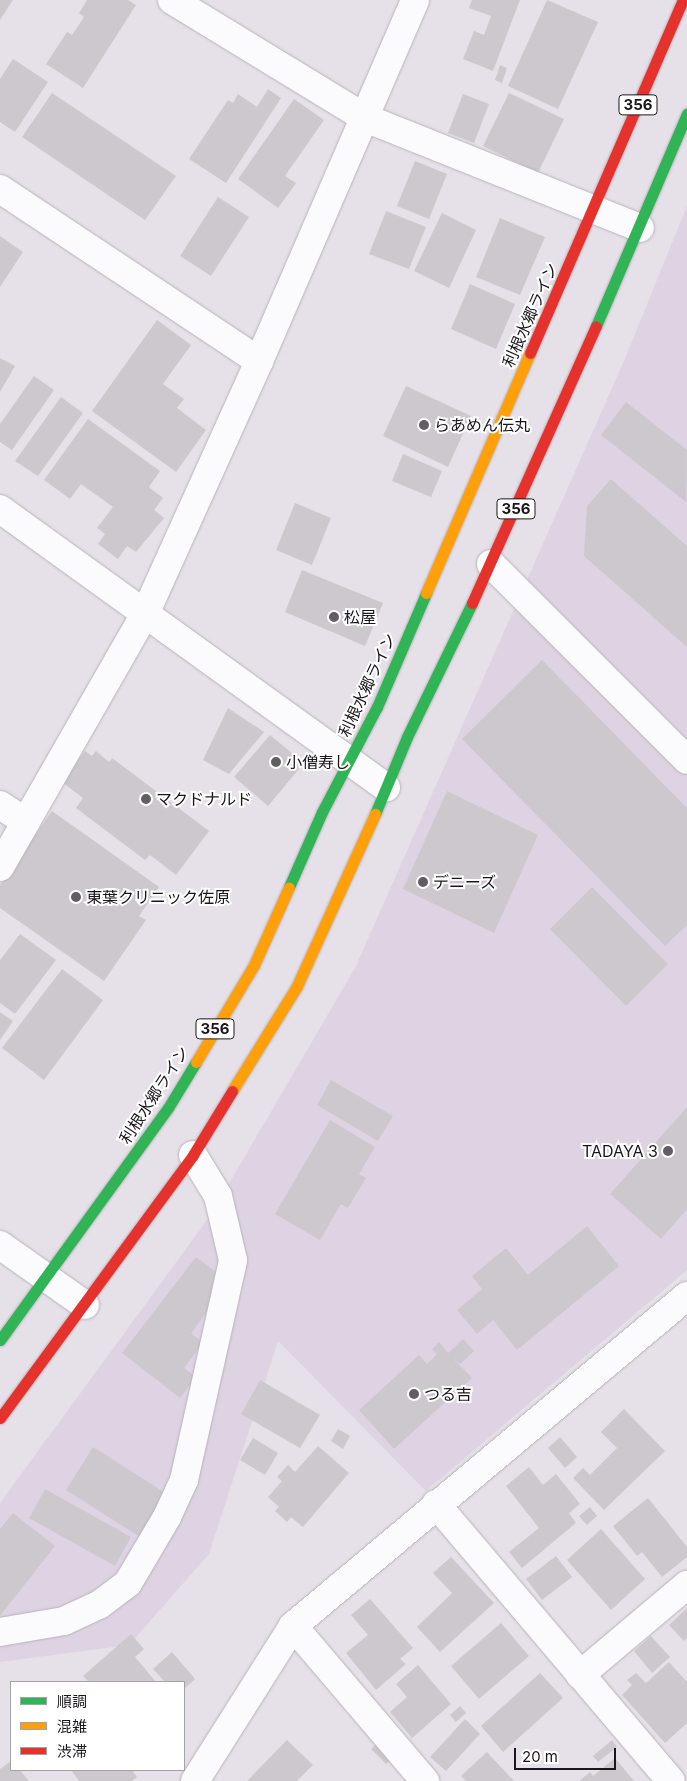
<!DOCTYPE html>
<meta charset="utf-8">
<style>
body{margin:0}
#map{position:relative;width:687px;height:1781px;overflow:hidden;background:#e6e0e8;font-family:Inter,"Noto Sans JP",sans-serif}
div>[style]{position:absolute}
[style*='--x']{left:calc(var(--x)*1px);top:calc(var(--y)*1px);width:calc(var(--w)*1px);rotate:calc(var(--a)*1deg)}
.built>*{inset:0;background:#ded3e2}
.building>*{inset:0;background:#cdc8ce}
.roads{filter:drop-shadow(0 0 1px #b7b3b9) drop-shadow(0 0 1px #b7b3b9)}
.street>*{height:28px;margin:-14px;padding:0 14px;transform-origin:14px;border-radius:14px;background:#fbfafc}
.fast>*{height:11px;margin:-5.5px;padding:0 5.5px;transform-origin:5.5px;border-radius:5.5px;background:#30b455}
.slow>*{height:11px;margin:-5.5px;padding:0 5.5px;transform-origin:5.5px;border-radius:5.5px;background:#ff9f0a}
.jam>*{height:11px;margin:-5.5px;padding:0 5.5px;transform-origin:5.5px;border-radius:5.5px;background:#e5322d}
.dots>*{width:14px;height:14px;translate:-50% -50%;box-sizing:border-box;border:2px solid #fff;border-radius:50%}
span{translate:-50% -50%;white-space:nowrap;text-align:center;line-height:1.15;-webkit-text-stroke:4px #fff;paint-order:stroke}
.shield-label span{padding:1px 4px;background:#fff;border:1px solid;border-radius:4px;-webkit-text-stroke-width:0}
.shield-label{font-size:15px;color:#1a171c;font-weight:700}
.street-label{font-size:16px;color:#1a171c}
.poi-label{font-size:16px;color:#1a171c}
.left{translate:0 -50%;text-align:left}
.right{translate:-100% -50%;text-align:right}
.legend{position:absolute;left:10px;top:1681px;width:175px;height:90px;box-sizing:border-box;background:#fff;border:1px solid #a3a2a4;margin:0;padding:6px 9px;list-style:none;font-size:15px;color:#1a171c}
.legend li{display:flex;align-items:center;gap:10px;height:25px}
.legend b{width:25px;border:1px solid #a3a2a4}
.scale{position:absolute;left:514px;top:1748px;width:102px;height:22px;box-sizing:border-box;border:2px solid #1a171c;border-top:0;padding-left:6px;font-size:15px;line-height:18px;white-space:nowrap;color:#1a171c;-webkit-text-stroke:4px #fff;paint-order:stroke}
</style>
<div id="map">
<div class="built">
<div style="clip-path:polygon(687px 206px,687px 1270px,426px 1491px,278px 1341px,209px 1554px,129px 1645px,0 1662px,0 1503px,210px 1216px,355px 968px,624px 361px)"></div>
</div>
<div class="building">
<div style="clip-path:polygon(0 0,13px 0,0 20px)"></div>
<div style="clip-path:polygon(87px 0,128px 0,136px 5px,83px 88px,46px 64px,67px 32px,72px 35px,84px 17px,79px 13px)"></div>
<div style="clip-path:polygon(472px 0,520px 0,493px 71px,463px 59px,474px 31px,484px 35px,491px 16px,469px 8px)"></div>
<div style="clip-path:polygon(547px 0,598px 22px,558px 109px,508px 86px)"></div>
<div style="clip-path:polygon(13px 59px,48px 82px,15px 132px,0 122px,0 79px)"></div>
<div style="clip-path:polygon(500px 65px,507px 68px,502px 83px,495px 80px)"></div>
<div style="clip-path:polygon(268px 89px,281px 98px,226px 183px,189px 159px,228px 100px,233px 103px,238px 94px,257px 107px)"></div>
<div style="clip-path:polygon(52px 93px,176px 176px,145px 220px,22px 137px)"></div>
<div style="clip-path:polygon(509px 93px,564px 119px,538px 173px,483px 146px)"></div>
<div style="clip-path:polygon(463px 94px,489px 104px,474px 143px,448px 133px)"></div>
<div style="clip-path:polygon(294px 99px,324px 120px,285px 176px,296px 183px,278px 208px,238px 179px)"></div>
<div style="clip-path:polygon(415px 161px,447px 174px,429px 219px,397px 206px)"></div>
<div style="clip-path:polygon(218px 197px,249px 217px,211px 276px,180px 256px)"></div>
<div style="clip-path:polygon(386px 211px,426px 227px,409px 269px,369px 254px)"></div>
<div style="clip-path:polygon(442px 213px,476px 230px,449px 288px,414px 271px)"></div>
<div style="clip-path:polygon(500px 218px,545px 237px,520px 295px,476px 277px)"></div>
<div style="clip-path:polygon(0 236px,23px 252px,0 287px)"></div>
<div style="clip-path:polygon(470px 284px,515px 304px,496px 349px,451px 329px)"></div>
<div style="clip-path:polygon(157px 320px,191px 345px,163px 384px,184px 399px,177px 408px,206px 430px,176px 472px,92px 411px)"></div>
<div style="clip-path:polygon(0 358px,15px 366px,0 392px)"></div>
<div style="clip-path:polygon(34px 376px,54px 390px,12px 450px,0 442px,0 424px)"></div>
<div style="clip-path:polygon(406px 386px,471px 416px,448px 467px,383px 436px)"></div>
<div style="clip-path:polygon(61px 397px,83px 413px,38px 476px,15px 461px)"></div>
<div style="clip-path:polygon(626px 402px,687px 450px,686px 502px,601px 435px)"></div>
<div style="clip-path:polygon(88px 419px,160px 471px,149px 487px,163px 498px,154px 510px,164px 518px,136px 552px,127px 546px,118px 559px,98px 544px,105px 534px,97px 528px,113px 507px,81px 484px,70px 499px,44px 480px)"></div>
<div style="clip-path:polygon(403px 454px,442px 471px,431px 497px,392px 481px)"></div>
<div style="clip-path:polygon(611px 479px,687px 546px,687px 647px,584px 556px,587px 506px)"></div>
<div style="clip-path:polygon(295px 503px,331px 518px,312px 565px,276px 550px)"></div>
<div style="clip-path:polygon(302px 570px,383px 603px,365px 646px,285px 612px)"></div>
<div style="clip-path:polygon(542px 660px,687px 808px,687px 925px,665px 946px,462px 739px)"></div>
<div style="clip-path:polygon(228px 708px,264px 732px,229px 774px,203px 760px)"></div>
<div style="clip-path:polygon(270px 735px,304px 763px,268px 806px,234px 777px)"></div>
<div style="clip-path:polygon(85px 751px,92px 756px,96px 751px,109px 762px,112px 758px,209px 831px,176px 875px,150px 855px,145px 860px,76px 808px,83px 798px,62px 782px)"></div>
<div style="clip-path:polygon(447px 791px,538px 835px,494px 933px,403px 889px)"></div>
<div style="clip-path:polygon(52px 811px,159px 887px,139px 916px,146px 920px,104px 981px,0 908px,0 885px)"></div>
<div style="clip-path:polygon(592px 887px,668px 964px,626px 1006px,550px 929px)"></div>
<div style="clip-path:polygon(20px 934px,56px 960px,15px 1014px,0 1003px,0 960px)"></div>
<div style="clip-path:polygon(62px 969px,103px 1000px,44px 1080px,2px 1048px)"></div>
<div style="clip-path:polygon(0 1012px,13px 1021px,0 1040px)"></div>
<div style="clip-path:polygon(331px 1080px,393px 1116px,378px 1141px,317px 1105px)"></div>
<div style="clip-path:polygon(687px 1107px,687px 1209px,661px 1239px,610px 1194px)"></div>
<div style="clip-path:polygon(330px 1120px,375px 1147px,359px 1174px,366px 1178px,348px 1208px,341px 1204px,320px 1240px,275px 1214px)"></div>
<div style="clip-path:polygon(587px 1226px,619px 1266px,517px 1350px,493px 1320px,477px 1334px,457px 1310px,482px 1289px,472px 1276px,506px 1248px,528px 1275px)"></div>
<div style="clip-path:polygon(196px 1257px,224px 1278px,208px 1300px,213px 1304px,191px 1333px,203px 1343px,184px 1368px,196px 1377px,180px 1398px,122px 1353px)"></div>
<div style="clip-path:polygon(463px 1339px,474px 1351px,460px 1364px,453px 1358px,472px 1378px,394px 1449px,359px 1410px,419px 1355px,427px 1364px,437px 1354px,432px 1349px,439px 1342px,448px 1353px)"></div>
<div style="clip-path:polygon(260px 1380px,320px 1415px,300px 1448px,241px 1414px)"></div>
<div style="clip-path:polygon(624px 1409px,665px 1451px,604px 1510px,573px 1478px,583px 1468px,590px 1475px,617px 1448px,601px 1432px)"></div>
<div style="clip-path:polygon(338px 1429px,350px 1436px,343px 1449px,331px 1441px)"></div>
<div style="clip-path:polygon(560px 1437px,577px 1457px,565px 1468px,548px 1448px)"></div>
<div style="clip-path:polygon(253px 1438px,278px 1453px,265px 1475px,240px 1460px)"></div>
<div style="clip-path:polygon(318px 1446px,349px 1473px,303px 1527px,291px 1517px,287px 1522px,275px 1511px,279px 1507px,268px 1497px,282px 1481px,277px 1477px,288px 1465px,295px 1472px)"></div>
<div style="clip-path:polygon(93px 1447px,167px 1494px,140px 1537px,66px 1490px)"></div>
<div style="clip-path:polygon(529px 1467px,543px 1485px,556px 1474px,580px 1504px,569px 1513px,576px 1523px,522px 1568px,509px 1552px,539px 1528px,506px 1486px)"></div>
<div style="clip-path:polygon(45px 1489px,131px 1537px,115px 1566px,29px 1518px)"></div>
<div style="clip-path:polygon(648px 1498px,687px 1547px,687px 1557px,662px 1577px,642px 1552px,637px 1556px,613px 1526px)"></div>
<div style="clip-path:polygon(590px 1507px,597px 1516px,587px 1525px,579px 1516px)"></div>
<div style="clip-path:polygon(13px 1513px,55px 1546px,0 1616px,0 1529px)"></div>
<div style="clip-path:polygon(601px 1529px,645px 1579px,611px 1610px,567px 1560px)"></div>
<div style="clip-path:polygon(556px 1556px,572px 1577px,542px 1600px,526px 1579px)"></div>
<div style="clip-path:polygon(451px 1557px,494px 1603px,440px 1652px,417px 1627px,452px 1593px,433px 1573px)"></div>
<div style="clip-path:polygon(370px 1599px,413px 1648px,400px 1659px,406px 1664px,376px 1690px,346px 1653px,368px 1635px,351px 1615px)"></div>
<div style="clip-path:polygon(687px 1608px,687px 1638px,684px 1641px,669px 1625px)"></div>
<div style="clip-path:polygon(501px 1623px,529px 1656px,479px 1699px,451px 1666px)"></div>
<div style="clip-path:polygon(131px 1634px,144px 1649px,135px 1657px,156px 1682px,89px 1682px,83px 1676px)"></div>
<div style="clip-path:polygon(651px 1636px,670px 1657px,652px 1673px,634px 1651px)"></div>
<div style="clip-path:polygon(172px 1652px,195px 1679px,184px 1689px,184px 1682px,165px 1682px,153px 1669px)"></div>
<div style="clip-path:polygon(669px 1662px,687px 1682px,687px 1723px,665px 1743px,622px 1695px,632px 1685px,627px 1680px,636px 1673px,646px 1683px)"></div>
<div style="clip-path:polygon(418px 1665px,451px 1704px,412px 1738px,390px 1712px,407px 1697px,396px 1684px)"></div>
<div style="clip-path:polygon(540px 1673px,563px 1698px,503px 1752px,481px 1726px)"></div>
<div style="clip-path:polygon(460px 1706px,466px 1713px,456px 1722px,450px 1715px)"></div>
<div style="clip-path:polygon(465px 1719px,480px 1734px,446px 1771px,430px 1757px)"></div>
<div style="clip-path:polygon(287px 1740px,313px 1765px,297px 1781px,247px 1781px)"></div>
<div style="clip-path:polygon(612px 1740px,617px 1747px,598px 1762px,593px 1756px)"></div>
<div style="clip-path:polygon(377px 1743px,392px 1758px,386px 1764px,371px 1749px)"></div>
<div style="clip-path:polygon(487px 1752px,514px 1781px,466px 1781px,461px 1776px)"></div>
<div style="clip-path:polygon(615px 1758px,634px 1781px,579px 1781px,590px 1772px,593px 1776px)"></div>
<div style="clip-path:polygon(11px 1761px,11px 1770px,20px 1770px,29px 1781px,0 1781px,0 1769px)"></div>
<div style="clip-path:polygon(71px 1770px,137px 1770px,133px 1772px,137px 1777px,132px 1781px,79px 1781px)"></div>
</div>
<div class="roads">
<div class="street">
<div style="--x:172;--y:0;--w:226;--a:31.4"></div>
<div style="--x:365;--y:118;--w:296;--a:21.8"></div>
<div style="--x:0;--y:189;--w:311;--a:33.6"></div>
<div style="--x:0;--y:509;--w:476;--a:35.8"></div>
<div style="--x:491;--y:564;--w:277;--a:45"></div>
<div style="--x:0;--y:805;--w:31;--a:33"></div>
<div style="--x:0;--y:867;--w:292;--a:-60.2"></div>
<div style="--x:145;--y:614;--w:277;--a:-65.7"></div>
<div style="--x:259;--y:361;--w:393;--a:-66.6"></div>
<div style="--x:0;--y:1245;--w:104;--a:35.2"></div>
<div style="--x:436;--y:1504;--w:363;--a:49.7"></div>
<div style="--x:293;--y:1626;--w:204;--a:49.6"></div>
<div style="--x:0;--y:1632;--w:65;--a:-9.8"></div>
<div style="--x:64;--y:1621;--w:38;--a:-25"></div>
<div style="--x:99;--y:1605;--w:36;--a:-37"></div>
<div style="--x:128;--y:1583;--w:77;--a:-59.4"></div>
<div style="--x:167;--y:1517;--w:41;--a:-65.3"></div>
<div style="--x:184;--y:1480;--w:225;--a:-77.4"></div>
<div style="--x:233;--y:1260;--w:66;--a:-103.2"></div>
<div style="--x:218;--y:1196;--w:48;--a:-121.4"></div>
<div style="--x:580;--y:1675;--w:140;--a:-40.1"></div>
<div style="--x:195;--y:1781;--w:183;--a:-57.7"></div>
<div style="--x:293;--y:1626;--w:514;--a:-39.95"></div>
</div>
<div class="fast">
<div style="--x:596;--y:326;--w:231;--a:-66.8"></div>
<div style="--x:375;--y:814;--w:83;--a:-67.4"></div>
<div style="--x:407;--y:737;--w:149;--a:-64.1"></div>
<div style="--x:289;--y:887;--w:82;--a:-66.3"></div>
<div style="--x:322;--y:812;--w:119;--a:-62.4"></div>
<div style="--x:377;--y:707;--w:124;--a:-66.7"></div>
<div style="--x:0;--y:1340;--w:286;--a:-54.1"></div>
<div style="--x:168;--y:1108;--w:54;--a:-58.7"></div>
</div>
<div class="slow">
<div style="--x:426;--y:593;--w:262;--a:-66.6"></div>
<div style="--x:196;--y:1062;--w:113;--a:-59.1"></div>
<div style="--x:254;--y:965;--w:85;--a:-65.8"></div>
<div style="--x:232;--y:1091;--w:123;--a:-58.2"></div>
<div style="--x:297;--y:986;--w:189;--a:-65.6"></div>
</div>
<div class="jam">
<div style="--x:530;--y:353;--w:385;--a:-66.6"></div>
<div style="--x:472;--y:603;--w:303;--a:-65.9"></div>
<div style="--x:0;--y:1418;--w:326;--a:-53.7"></div>
<div style="--x:193;--y:1155;--w:75;--a:-58.6"></div>
</div>
</div>
<div class="dots">
<div style="left:424px;top:425px;background:#615d63"></div>
<div style="left:334px;top:617px;background:#615d63"></div>
<div style="left:276px;top:762px;background:#615d63"></div>
<div style="left:146px;top:799px;background:#615d63"></div>
<div style="left:423px;top:882px;background:#615d63"></div>
<div style="left:76px;top:897px;background:#615d63"></div>
<div style="left:668px;top:1151px;background:#615d63"></div>
<div style="left:414px;top:1394px;background:#615d63"></div>
</div>
<div class="shield-label">
<span style="left:638px;top:105px">356</span>
<span style="left:516px;top:509px">356</span>
<span style="left:215px;top:1029px">356</span>
</div>
<div class="street-label">
<span style="left:530px;top:315px;rotate:-66deg">利根水郷ライン</span>
<span style="left:367px;top:685px;rotate:-65deg">利根水郷ライン</span>
<span style="left:154px;top:1095px;rotate:-57deg">利根水郷ライン</span>
</div>
<div class="poi-label">
<span class="left" style="left:434px;top:425px">らあめん伝丸</span>
<span class="left" style="left:344px;top:617px">松屋</span>
<span class="left" style="left:286px;top:762px">小僧寿し</span>
<span class="left" style="left:156px;top:799px">マクドナルド</span>
<span class="left" style="left:433px;top:882px">デニーズ</span>
<span class="left" style="left:86px;top:897px">東葉クリニック佐原</span>
<span class="right" style="left:658px;top:1151px">TADAYA 3</span>
<span class="left" style="left:424px;top:1394px">つる吉</span>
</div>
<ul class="legend">
<li><b style="height:6px;background:#30b455"></b>順調</li>
<li><b style="height:6px;background:#ff9f0a"></b>混雑</li>
<li><b style="height:6px;background:#e5322d"></b>渋滞</li>
</ul>
<div class="scale">20 m</div>
</div>
